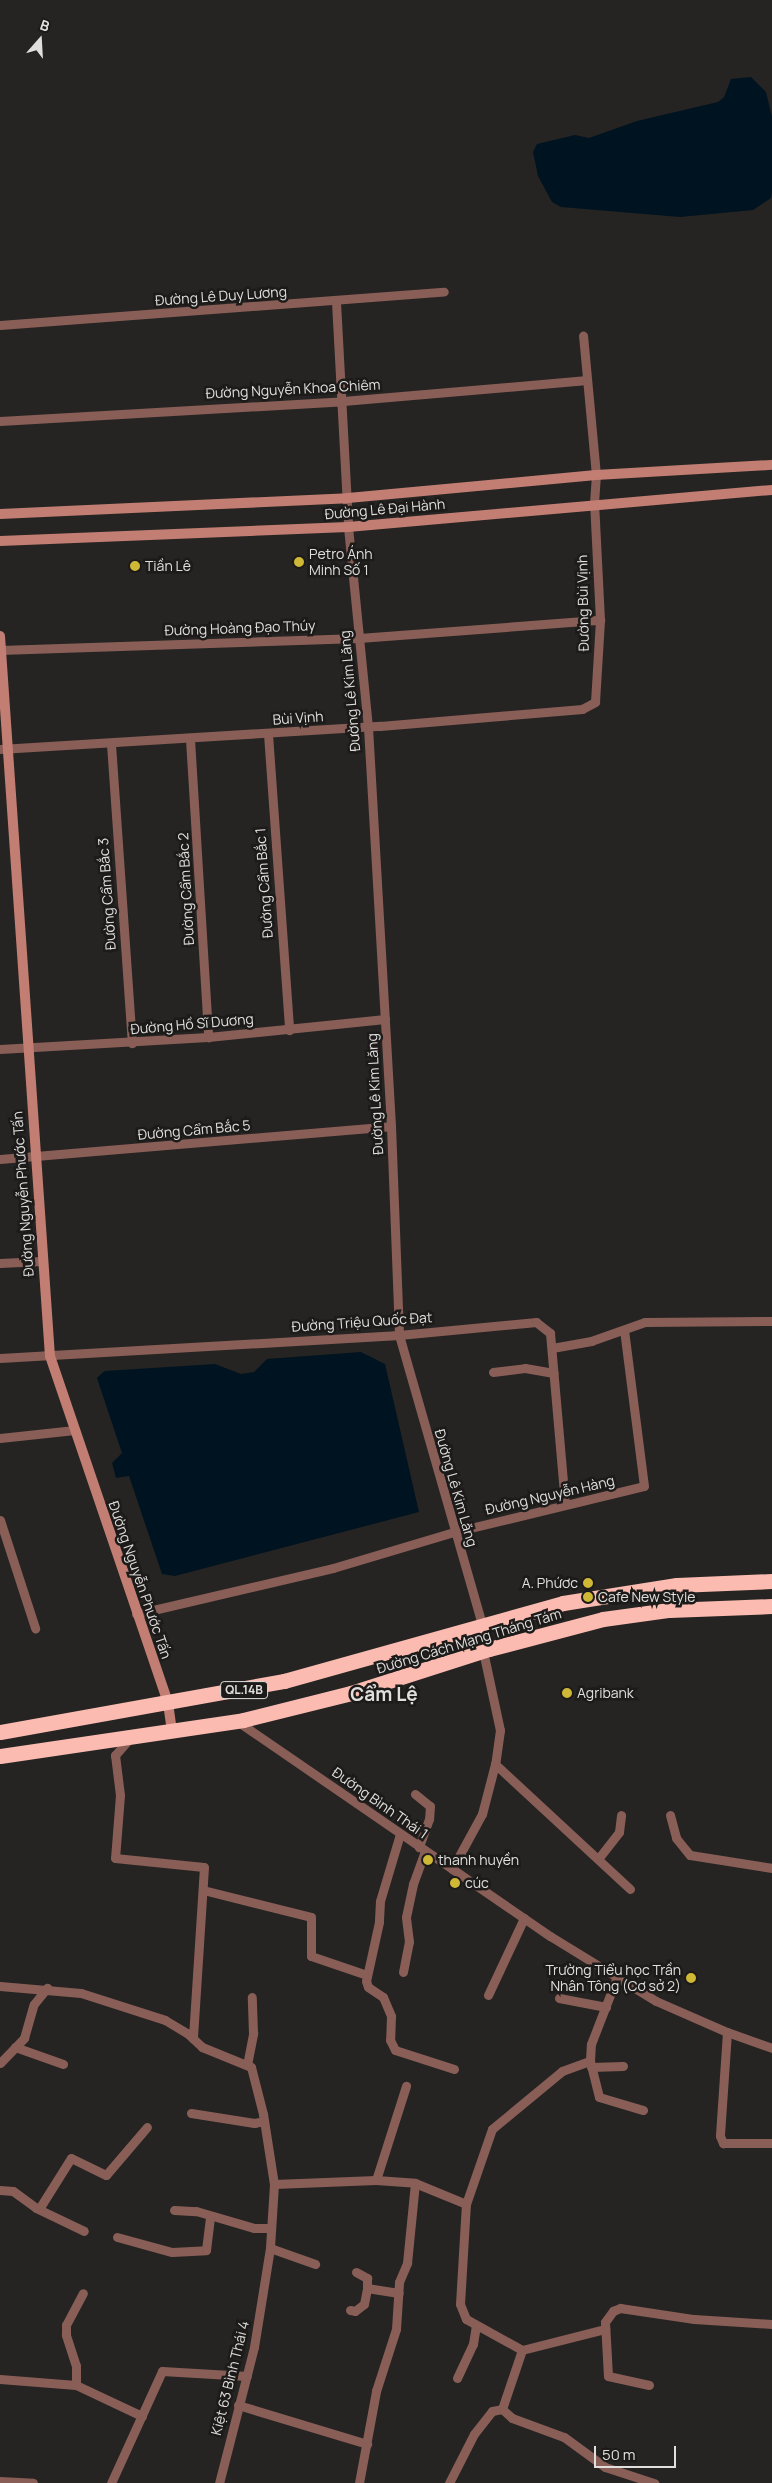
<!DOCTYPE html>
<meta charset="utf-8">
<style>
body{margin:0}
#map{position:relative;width:772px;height:2483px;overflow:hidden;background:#252422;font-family:Manrope,sans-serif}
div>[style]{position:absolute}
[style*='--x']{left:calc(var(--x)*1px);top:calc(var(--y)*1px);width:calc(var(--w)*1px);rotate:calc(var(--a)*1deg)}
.water>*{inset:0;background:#001320}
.street>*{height:9px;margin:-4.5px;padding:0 4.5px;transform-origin:4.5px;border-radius:4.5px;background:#895e57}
.secondary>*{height:10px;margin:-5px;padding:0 5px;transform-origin:5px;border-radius:5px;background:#c27e73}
.highway>*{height:15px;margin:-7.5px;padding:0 7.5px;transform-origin:7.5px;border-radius:7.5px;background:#fcbbb1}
.dots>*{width:14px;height:14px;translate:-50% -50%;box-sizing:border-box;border:2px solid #1c1b19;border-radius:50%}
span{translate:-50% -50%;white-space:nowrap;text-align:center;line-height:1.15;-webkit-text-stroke:5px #1c1b19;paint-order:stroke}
.shield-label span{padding:1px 4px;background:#1c1b19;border:1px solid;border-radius:4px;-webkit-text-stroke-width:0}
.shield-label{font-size:12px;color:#e0dfde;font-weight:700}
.street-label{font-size:14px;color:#e0dfde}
.poi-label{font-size:14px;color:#e0dfde}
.left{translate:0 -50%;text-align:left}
.right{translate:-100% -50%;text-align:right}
.district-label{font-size:19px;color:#e0dfde;font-weight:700}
.north{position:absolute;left:15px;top:15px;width:50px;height:50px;-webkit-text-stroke:4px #1c1b19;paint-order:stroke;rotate:19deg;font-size:14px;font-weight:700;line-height:20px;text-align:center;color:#e0dfde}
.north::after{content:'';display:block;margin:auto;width:18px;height:22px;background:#e0dfde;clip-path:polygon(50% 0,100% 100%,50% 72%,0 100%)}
.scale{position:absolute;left:594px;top:2446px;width:82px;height:22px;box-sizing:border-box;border:2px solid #e0dfde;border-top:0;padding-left:6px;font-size:15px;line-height:18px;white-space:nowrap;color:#e0dfde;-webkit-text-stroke:4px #1c1b19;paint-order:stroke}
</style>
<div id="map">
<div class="water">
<div style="clip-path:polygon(751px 77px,766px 92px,772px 117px,772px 192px,771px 198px,753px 210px,680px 217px,561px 207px,552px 202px,538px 176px,533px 152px,537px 144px,575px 135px,589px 138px,637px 121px,718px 102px,724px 97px,731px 79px)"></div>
<div style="clip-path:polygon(361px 1352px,385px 1364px,419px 1512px,175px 1576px,162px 1574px,129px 1476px,116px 1478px,112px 1463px,122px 1453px,97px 1378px,101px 1374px,105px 1371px,215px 1364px,241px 1374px,254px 1372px,267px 1359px)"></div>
</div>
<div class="street">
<div style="--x:336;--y:302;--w:225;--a:86.9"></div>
<div style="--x:348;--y:527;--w:201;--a:84.3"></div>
<div style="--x:368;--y:727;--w:400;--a:86.7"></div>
<div style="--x:391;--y:1126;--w:209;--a:87.8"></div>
<div style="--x:399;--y:1335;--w:327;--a:74"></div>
<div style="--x:0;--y:325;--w:445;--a:-4.3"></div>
<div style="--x:0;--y:421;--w:344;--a:-3.3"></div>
<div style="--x:343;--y:401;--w:245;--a:-4.9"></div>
<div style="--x:0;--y:650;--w:359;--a:-1.9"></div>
<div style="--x:359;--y:638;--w:242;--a:-4.3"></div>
<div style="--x:268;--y:734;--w:297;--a:85.9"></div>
<div style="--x:190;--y:739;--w:299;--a:86.5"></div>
<div style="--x:111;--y:744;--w:300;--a:86"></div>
<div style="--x:0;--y:749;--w:381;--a:-3.5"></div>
<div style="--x:380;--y:726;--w:203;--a:-4.8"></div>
<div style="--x:582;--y:709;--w:15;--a:-28"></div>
<div style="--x:595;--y:702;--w:82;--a:-86.5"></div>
<div style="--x:600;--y:620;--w:117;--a:-92.9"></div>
<div style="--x:594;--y:503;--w:28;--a:-86"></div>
<div style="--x:596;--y:475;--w:140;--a:-95.3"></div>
<div style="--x:0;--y:1049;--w:208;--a:-3.3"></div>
<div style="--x:208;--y:1037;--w:178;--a:-5.8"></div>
<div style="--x:0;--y:1159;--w:392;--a:-4.8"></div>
<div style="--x:0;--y:1263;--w:42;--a:-2.7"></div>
<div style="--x:552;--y:1348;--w:40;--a:-10"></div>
<div style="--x:591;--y:1341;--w:57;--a:-19.4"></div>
<div style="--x:645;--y:1322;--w:127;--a:-0.5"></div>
<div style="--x:0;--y:1358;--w:400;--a:-3.3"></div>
<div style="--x:399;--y:1335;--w:138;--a:-5.4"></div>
<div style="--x:536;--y:1322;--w:18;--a:38"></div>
<div style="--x:550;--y:1333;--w:172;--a:85"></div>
<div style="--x:493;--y:1372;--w:32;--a:-7"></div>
<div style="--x:525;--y:1368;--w:29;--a:10"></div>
<div style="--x:0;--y:1438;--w:75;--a:-6.1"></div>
<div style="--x:0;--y:1520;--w:114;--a:72"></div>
<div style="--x:136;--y:1614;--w:202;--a:-13.1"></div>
<div style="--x:333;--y:1568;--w:126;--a:-16.6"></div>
<div style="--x:454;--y:1532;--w:195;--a:-13.6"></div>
<div style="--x:644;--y:1486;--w:157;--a:-97.3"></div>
<div style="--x:483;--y:1651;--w:81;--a:77.9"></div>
<div style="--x:500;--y:1730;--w:34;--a:98"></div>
<div style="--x:495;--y:1764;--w:184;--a:42.8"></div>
<div style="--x:237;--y:1721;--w:380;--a:34.5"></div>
<div style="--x:550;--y:1936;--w:124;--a:31.5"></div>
<div style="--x:656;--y:2001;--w:77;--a:23.6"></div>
<div style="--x:727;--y:2032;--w:48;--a:19.6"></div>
<div style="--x:130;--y:1738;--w:23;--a:131"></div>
<div style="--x:115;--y:1755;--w:40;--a:82.9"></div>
<div style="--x:120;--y:1795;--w:63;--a:94.5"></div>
<div style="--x:115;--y:1858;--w:89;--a:5.8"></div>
<div style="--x:204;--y:1867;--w:172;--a:93.7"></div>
<div style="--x:415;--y:1794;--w:19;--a:39"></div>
<div style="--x:430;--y:1806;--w:13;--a:94"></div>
<div style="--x:429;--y:1819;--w:30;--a:110"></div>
<div style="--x:670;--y:1815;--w:24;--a:75"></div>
<div style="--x:676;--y:1838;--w:22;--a:51"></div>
<div style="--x:690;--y:1855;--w:83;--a:9"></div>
<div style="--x:400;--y:1834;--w:70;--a:106.6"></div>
<div style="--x:380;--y:1901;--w:21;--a:93"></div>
<div style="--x:379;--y:1922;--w:60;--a:102.4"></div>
<div style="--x:366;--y:1981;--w:6;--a:72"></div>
<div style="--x:368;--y:1987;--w:18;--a:34"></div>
<div style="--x:383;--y:1997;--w:21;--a:67"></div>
<div style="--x:391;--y:2016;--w:24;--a:92"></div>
<div style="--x:390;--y:2040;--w:11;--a:63"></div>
<div style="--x:395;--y:2050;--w:62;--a:17.9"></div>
<div style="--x:598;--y:1859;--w:34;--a:-52"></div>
<div style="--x:619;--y:1832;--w:17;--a:-83"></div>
<div style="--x:452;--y:1869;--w:63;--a:-61.4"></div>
<div style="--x:482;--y:1814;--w:52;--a:-75.4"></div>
<div style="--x:203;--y:1890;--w:111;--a:14"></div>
<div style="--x:311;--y:1917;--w:39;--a:90"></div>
<div style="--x:311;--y:1956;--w:59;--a:18.7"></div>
<div style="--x:403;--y:1972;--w:31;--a:-79"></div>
<div style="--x:409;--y:1942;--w:25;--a:-97"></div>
<div style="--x:406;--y:1917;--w:34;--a:-78"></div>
<div style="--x:413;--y:1884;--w:35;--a:-70"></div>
<div style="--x:0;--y:1986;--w:81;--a:4.9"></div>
<div style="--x:81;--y:1993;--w:88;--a:17.8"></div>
<div style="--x:165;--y:2020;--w:26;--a:31"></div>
<div style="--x:187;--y:2033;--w:21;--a:43"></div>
<div style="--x:202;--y:2047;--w:53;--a:22.2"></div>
<div style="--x:251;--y:2067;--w:49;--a:75.7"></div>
<div style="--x:263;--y:2114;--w:71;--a:81.1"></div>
<div style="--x:274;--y:2184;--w:64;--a:93.6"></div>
<div style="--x:270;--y:2248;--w:100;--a:99.2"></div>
<div style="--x:254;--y:2347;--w:140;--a:104.4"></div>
<div style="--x:488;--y:1995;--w:85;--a:-64.9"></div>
<div style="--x:559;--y:1998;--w:48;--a:10.8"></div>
<div style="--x:727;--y:2032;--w:104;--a:93.9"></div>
<div style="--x:720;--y:2136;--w:8;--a:67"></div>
<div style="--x:723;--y:2143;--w:49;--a:0"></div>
<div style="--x:15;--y:2047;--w:51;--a:19.5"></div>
<div style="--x:590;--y:2061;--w:37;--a:76"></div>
<div style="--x:599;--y:2097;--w:46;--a:16.5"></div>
<div style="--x:0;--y:2063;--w:35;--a:-46"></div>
<div style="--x:24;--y:2038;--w:35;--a:-74"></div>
<div style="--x:34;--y:2004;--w:21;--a:-51"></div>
<div style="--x:247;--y:2065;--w:33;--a:-79"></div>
<div style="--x:253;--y:2033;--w:36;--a:-92"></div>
<div style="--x:591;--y:2067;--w:32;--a:-2"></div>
<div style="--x:191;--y:2113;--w:64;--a:9"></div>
<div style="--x:254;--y:2123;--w:10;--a:-11"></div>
<div style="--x:376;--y:2180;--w:99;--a:-72.3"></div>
<div style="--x:274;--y:2184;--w:102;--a:-2.2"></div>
<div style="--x:376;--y:2180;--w:39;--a:4"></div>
<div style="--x:415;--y:2183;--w:55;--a:22.4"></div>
<div style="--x:0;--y:2190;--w:13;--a:4"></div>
<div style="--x:13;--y:2191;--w:29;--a:36"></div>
<div style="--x:36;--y:2208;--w:53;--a:25.6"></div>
<div style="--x:39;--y:2209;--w:60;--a:-57.9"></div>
<div style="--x:71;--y:2158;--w:39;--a:26"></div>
<div style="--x:106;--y:2175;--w:63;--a:-49.5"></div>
<div style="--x:174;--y:2210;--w:22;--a:3"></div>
<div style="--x:196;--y:2211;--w:60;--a:16.3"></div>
<div style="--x:254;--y:2228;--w:17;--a:0"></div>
<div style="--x:117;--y:2237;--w:57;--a:15.3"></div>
<div style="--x:172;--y:2252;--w:34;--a:-3"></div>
<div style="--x:206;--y:2250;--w:34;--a:-83"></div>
<div style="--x:270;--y:2248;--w:48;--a:19.6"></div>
<div style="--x:356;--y:2272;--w:13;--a:29"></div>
<div style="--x:367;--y:2278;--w:10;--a:90"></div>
<div style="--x:367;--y:2288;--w:32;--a:9"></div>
<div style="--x:350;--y:2310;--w:5;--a:11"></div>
<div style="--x:355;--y:2311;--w:11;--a:-38"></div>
<div style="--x:364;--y:2304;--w:16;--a:-79"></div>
<div style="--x:522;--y:2350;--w:64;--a:-151"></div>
<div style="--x:466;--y:2319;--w:16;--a:-112"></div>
<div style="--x:460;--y:2304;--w:100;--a:-86.6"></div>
<div style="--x:466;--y:2204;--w:79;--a:-70.9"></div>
<div style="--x:492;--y:2129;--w:91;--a:-39.6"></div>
<div style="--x:562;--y:2071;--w:30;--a:-20"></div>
<div style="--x:590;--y:2061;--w:17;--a:-87"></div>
<div style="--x:591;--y:2044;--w:72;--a:-68.8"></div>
<div style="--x:522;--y:2350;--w:86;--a:-14.2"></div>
<div style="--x:457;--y:2378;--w:38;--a:-65"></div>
<div style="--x:473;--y:2344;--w:18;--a:-81"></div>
<div style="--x:0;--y:2379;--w:76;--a:4.5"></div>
<div style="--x:76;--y:2385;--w:19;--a:-90"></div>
<div style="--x:76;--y:2366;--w:33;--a:-108"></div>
<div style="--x:66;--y:2335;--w:10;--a:-90"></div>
<div style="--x:66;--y:2325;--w:36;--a:-62"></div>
<div style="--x:76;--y:2385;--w:73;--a:25.2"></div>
<div style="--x:649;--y:2385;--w:42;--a:-167.6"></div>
<div style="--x:608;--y:2376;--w:54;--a:-93.2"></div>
<div style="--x:605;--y:2322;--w:14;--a:-54"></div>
<div style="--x:613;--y:2311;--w:8;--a:-23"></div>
<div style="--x:620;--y:2308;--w:75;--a:8.5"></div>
<div style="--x:694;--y:2319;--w:78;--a:3.7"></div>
<div style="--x:238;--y:2405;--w:135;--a:16.8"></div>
<div style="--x:502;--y:2409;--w:13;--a:42"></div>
<div style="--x:512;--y:2418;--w:55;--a:20.1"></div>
<div style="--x:564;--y:2437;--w:51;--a:36.2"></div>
<div style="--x:605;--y:2467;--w:52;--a:18.1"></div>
<div style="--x:502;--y:2409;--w:62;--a:-71.3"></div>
<div style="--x:0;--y:2481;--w:33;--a:3"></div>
<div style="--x:111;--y:2483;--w:123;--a:-65.5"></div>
<div style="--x:162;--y:2371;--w:85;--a:3.4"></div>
<div style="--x:359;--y:2483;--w:94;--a:-79.5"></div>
<div style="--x:376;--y:2391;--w:65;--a:-72.1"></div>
<div style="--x:396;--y:2329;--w:47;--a:-86.3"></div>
<div style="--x:399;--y:2282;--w:21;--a:-67"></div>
<div style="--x:407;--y:2263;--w:80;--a:-84.3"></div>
<div style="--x:449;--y:2483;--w:55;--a:-63"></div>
<div style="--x:474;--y:2434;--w:29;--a:-52"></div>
<div style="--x:492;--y:2411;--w:10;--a:-11"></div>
</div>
<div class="secondary">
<div style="--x:0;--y:514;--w:348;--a:-2.6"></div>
<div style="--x:348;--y:498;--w:249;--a:-5.3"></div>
<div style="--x:596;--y:475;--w:176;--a:-3.3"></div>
<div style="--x:0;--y:541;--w:348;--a:-2.3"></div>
<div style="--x:348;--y:527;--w:426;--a:-5"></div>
<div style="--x:0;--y:636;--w:722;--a:86.03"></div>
<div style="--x:50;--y:1356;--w:367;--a:71.2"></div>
<div style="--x:168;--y:1703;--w:28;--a:82"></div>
</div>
<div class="highway">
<div style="--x:0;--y:1732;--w:289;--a:-10.2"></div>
<div style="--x:284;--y:1681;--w:290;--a:-15.6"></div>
<div style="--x:563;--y:1603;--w:115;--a:-9"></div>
<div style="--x:677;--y:1585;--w:95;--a:-2.4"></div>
<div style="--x:0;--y:1756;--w:246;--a:-8.4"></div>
<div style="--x:243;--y:1720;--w:111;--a:-14"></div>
<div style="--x:351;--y:1693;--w:145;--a:-17.7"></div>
<div style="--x:489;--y:1649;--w:118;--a:-14.7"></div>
<div style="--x:603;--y:1619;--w:67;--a:-7.8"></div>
<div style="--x:669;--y:1610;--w:103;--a:-2.2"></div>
</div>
<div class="dots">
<div style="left:299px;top:562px;background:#d0b837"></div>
<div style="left:135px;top:566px;background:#d0b837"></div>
<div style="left:588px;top:1583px;background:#d0b837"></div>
<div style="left:588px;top:1597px;background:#d0b837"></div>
<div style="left:567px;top:1693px;background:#d0b837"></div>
<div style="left:428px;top:1860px;background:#d0b837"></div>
<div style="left:455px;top:1883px;background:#d0b837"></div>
<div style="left:691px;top:1978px;background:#d0b837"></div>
</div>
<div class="shield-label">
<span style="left:244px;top:1690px">QL.14B</span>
</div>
<div class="street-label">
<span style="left:221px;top:296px;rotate:-4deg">Đường Lê Duy Lương</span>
<span style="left:293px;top:389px;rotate:-3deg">Đường Nguyễn Khoa Chiêm</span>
<span style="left:385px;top:509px;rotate:-5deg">Đường Lê Đại Hành</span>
<span style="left:583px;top:603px;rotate:-91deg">Đường Bùi Vịnh</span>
<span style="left:240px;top:628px;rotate:-2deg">Đường Hoàng Đạo Thúy</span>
<span style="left:350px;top:691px;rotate:-95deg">Đường Lê Kim Lăng</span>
<span style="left:298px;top:718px;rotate:-4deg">Bùi Vịnh</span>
<span style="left:264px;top:883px;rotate:-94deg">Đường Cẩm Bắc 1</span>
<span style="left:186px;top:889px;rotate:-93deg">Đường Cẩm Bắc 2</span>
<span style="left:107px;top:894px;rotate:-94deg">Đường Cẩm Bắc 3</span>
<span style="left:192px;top:1024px;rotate:-5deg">Đường Hồ Sĩ Dương</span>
<span style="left:375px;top:1094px;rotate:-93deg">Đường Lê Kim Lăng</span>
<span style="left:194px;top:1130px;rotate:-5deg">Đường Cẩm Bắc 5</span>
<span style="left:23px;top:1194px;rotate:-94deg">Đường Nguyễn Phước Tấn</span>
<span style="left:362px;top:1322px;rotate:-4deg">Đường Triệu Quốc Đạt</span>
<span style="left:456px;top:1488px;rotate:74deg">Đường Lê Kim Lăng</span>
<span style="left:550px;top:1495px;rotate:-13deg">Đường Nguyễn Hàng</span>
<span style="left:140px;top:1580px;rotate:71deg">Đường Nguyễn Phước Tấn</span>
<span style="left:469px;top:1641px;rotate:-17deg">Đường Cách Mạng Tháng Tám</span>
<span style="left:380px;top:1803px;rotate:35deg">Đường Bình Thái 1</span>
<span style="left:230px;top:2378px;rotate:-76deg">Kiệt 63 Bình Thái 4</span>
</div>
<div class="poi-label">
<span class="left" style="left:309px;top:562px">Petro Ánh<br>Minh Số 1</span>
<span class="left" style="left:145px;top:566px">Tiần Lê</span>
<span class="right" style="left:578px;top:1583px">A. Phứơc</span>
<span class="left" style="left:598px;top:1597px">Cafe New Style</span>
<span class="left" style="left:577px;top:1693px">Agribank</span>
<span class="left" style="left:438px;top:1860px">thanh huyền</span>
<span class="left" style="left:465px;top:1883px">cúc</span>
<span class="right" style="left:681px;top:1978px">Trường Tiểu học Trần<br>Nhân Tông (Cơ sở 2)</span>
</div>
<div class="district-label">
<span style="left:384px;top:1695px">Cẩm Lệ</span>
</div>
<div class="north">B</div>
<div class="scale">50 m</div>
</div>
